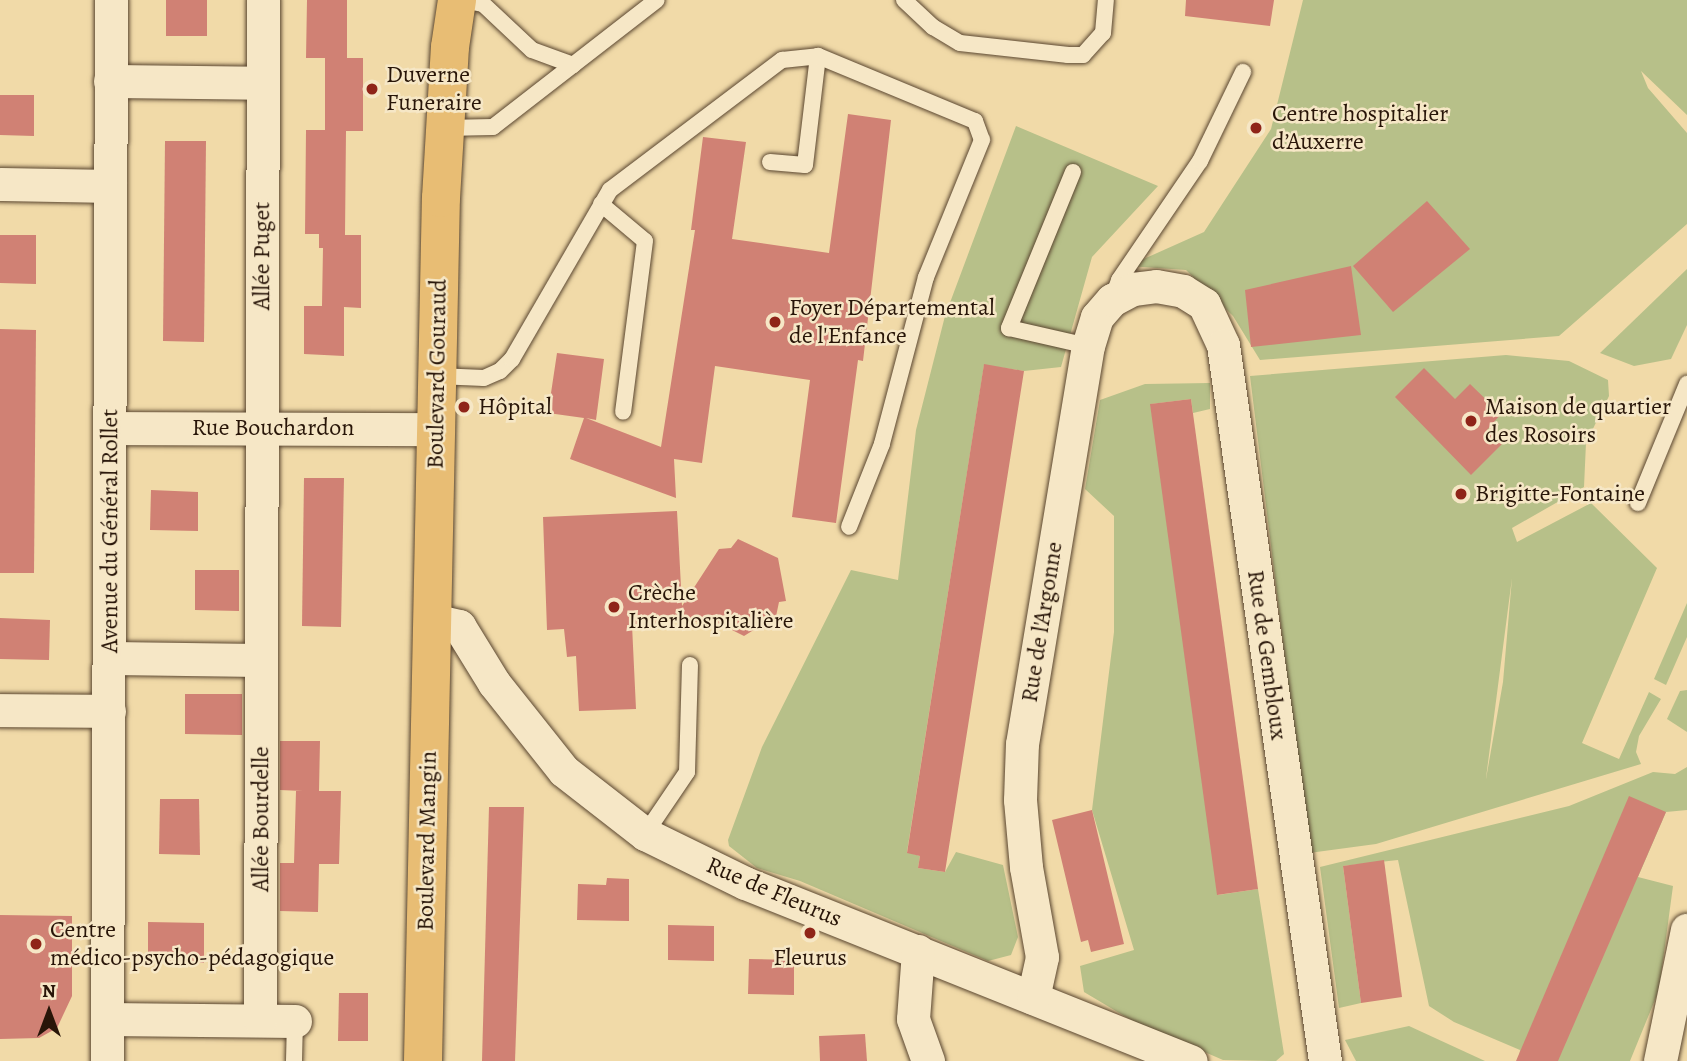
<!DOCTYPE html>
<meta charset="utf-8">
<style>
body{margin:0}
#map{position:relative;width:1687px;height:1061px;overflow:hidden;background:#f1daa8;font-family:Alegreya,serif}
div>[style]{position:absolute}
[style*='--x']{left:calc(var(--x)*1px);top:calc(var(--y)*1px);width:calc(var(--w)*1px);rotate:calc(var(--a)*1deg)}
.green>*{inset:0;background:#b7c089}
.building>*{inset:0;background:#d08174}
.roads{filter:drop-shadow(0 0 2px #5a4630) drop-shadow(0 0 2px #5a4630)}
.lane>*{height:16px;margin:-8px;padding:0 8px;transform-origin:8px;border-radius:8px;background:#f6e7c6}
.street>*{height:33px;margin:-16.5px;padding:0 16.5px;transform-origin:16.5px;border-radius:16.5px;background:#f6e7c6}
.primary>*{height:38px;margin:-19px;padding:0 19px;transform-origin:19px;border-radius:19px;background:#e8bd74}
.dots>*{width:19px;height:19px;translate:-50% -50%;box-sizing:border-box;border:4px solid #f6e7c6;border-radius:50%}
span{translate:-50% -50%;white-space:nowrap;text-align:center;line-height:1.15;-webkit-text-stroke:5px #f6e7c6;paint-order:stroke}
.poi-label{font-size:24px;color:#281508}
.left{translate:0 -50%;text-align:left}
.street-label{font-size:24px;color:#281508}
.north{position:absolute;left:14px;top:977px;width:70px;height:70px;-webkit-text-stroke:5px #f6e7c6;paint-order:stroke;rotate:0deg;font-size:19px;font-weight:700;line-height:28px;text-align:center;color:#281508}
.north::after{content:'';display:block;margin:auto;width:24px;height:32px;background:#281508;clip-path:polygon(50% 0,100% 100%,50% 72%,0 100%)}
</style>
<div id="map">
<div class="green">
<div style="clip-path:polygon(1303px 0,1687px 0,1687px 115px,1641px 71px,1648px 88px,1687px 133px,1687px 224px,1559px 336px,1260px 360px,1233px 316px,1186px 270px,1128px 266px,1204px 232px,1271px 129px)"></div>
<div style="clip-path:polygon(1016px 126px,1158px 186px,1092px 257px,1061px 367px,1024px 371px,984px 365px,907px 852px,920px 856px,918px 868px,945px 872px,956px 852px,1003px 865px,1018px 937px,1011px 955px,988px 961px,800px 881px,757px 868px,729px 846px,728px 840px,762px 747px,851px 570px,898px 580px,916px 430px,945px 316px)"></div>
<div style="clip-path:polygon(1687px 269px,1687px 325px,1671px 359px,1634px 366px,1600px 353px)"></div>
<div style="clip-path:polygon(evenodd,1506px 355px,1569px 361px,1608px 380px,1609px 396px,1586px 443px,1584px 487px,1512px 528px,1517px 542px,1591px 503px,1657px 568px,1582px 743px,1619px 759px,1649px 692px,1661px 699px,1639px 736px,1636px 752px,1641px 764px,1376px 844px,1309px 853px,1250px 376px,1506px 355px,1512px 578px,1503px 682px,1486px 779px,1486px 778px,1512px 578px)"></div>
<div style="clip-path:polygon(1210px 383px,1210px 409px,1193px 413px,1191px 399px,1151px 404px,1218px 895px,1258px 889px,1284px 1054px,1276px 1061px,1223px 1060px,1131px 1020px,1084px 992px,1080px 966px,1134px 950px,1092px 810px,1114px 632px,1114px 516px,1085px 489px,1100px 400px,1145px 384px)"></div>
<div style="clip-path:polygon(1687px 603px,1687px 637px,1666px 685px,1654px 679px)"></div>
<div style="clip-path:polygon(1687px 690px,1687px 732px,1667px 719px,1680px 691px)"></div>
<div style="clip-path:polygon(1687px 767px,1687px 810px,1666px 812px,1638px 877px,1673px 886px,1659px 990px,1630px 1061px,1519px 1061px,1520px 1050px,1454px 1022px,1429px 1006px,1398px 860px,1343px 866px,1361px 1003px,1339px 1008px,1320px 867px,1569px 806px,1653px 772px,1675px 774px)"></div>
<div style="clip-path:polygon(1409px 1026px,1485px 1061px,1356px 1061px,1345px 1040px)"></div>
</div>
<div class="building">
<div style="clip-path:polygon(166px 0,207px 0,207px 36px,166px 36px)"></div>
<div style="clip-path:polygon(307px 0,347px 0,347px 58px,363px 58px,363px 131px,346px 131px,345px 235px,361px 235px,361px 308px,344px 307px,344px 356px,304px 354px,304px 306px,328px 306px,322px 306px,323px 248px,319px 248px,319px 234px,305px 234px,306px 130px,325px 130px,325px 58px,306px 58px)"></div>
<div style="clip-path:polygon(1186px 0,1274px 0,1270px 26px,1185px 16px)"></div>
<div style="clip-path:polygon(0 95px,34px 95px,34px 136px,0 135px)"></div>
<div style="clip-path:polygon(848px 114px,891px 120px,863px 361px,858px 360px,836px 523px,792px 517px,810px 380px,715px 366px,702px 463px,674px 459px,676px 498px,570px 459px,584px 418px,548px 413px,557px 353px,604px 359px,596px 420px,586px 418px,661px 447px,695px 230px,691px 230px,703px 137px,746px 142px,732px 239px,829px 253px)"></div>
<div style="clip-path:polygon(165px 141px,206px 141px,204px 342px,163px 341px)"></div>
<div style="clip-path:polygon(1427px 201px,1470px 249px,1393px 312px,1353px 266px)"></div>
<div style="clip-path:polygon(0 235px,36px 235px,36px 284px,0 283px)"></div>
<div style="clip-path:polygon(1351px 266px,1361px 335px,1251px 347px,1245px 290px)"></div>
<div style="clip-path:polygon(0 329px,36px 330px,34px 573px,0 573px)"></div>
<div style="clip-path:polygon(984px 364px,1024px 371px,945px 872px,918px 868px,920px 856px,907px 853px)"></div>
<div style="clip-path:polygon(1424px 368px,1455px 399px,1470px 384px,1501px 414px,1487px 430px,1502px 444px,1471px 475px,1395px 397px)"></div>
<div style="clip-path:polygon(1191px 399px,1258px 889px,1217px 895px,1150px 404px)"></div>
<div style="clip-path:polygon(304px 478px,344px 478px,341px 627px,302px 626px)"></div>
<div style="clip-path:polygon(151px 490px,198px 492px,198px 531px,150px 530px)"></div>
<div style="clip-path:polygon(677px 511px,682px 606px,719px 549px,731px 548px,738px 539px,778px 558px,786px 601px,779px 602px,774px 626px,760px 626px,744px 636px,714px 621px,632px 625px,636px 709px,579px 711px,576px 656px,567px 657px,564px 629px,547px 630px,543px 517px)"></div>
<div style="clip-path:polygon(195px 570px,239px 570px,239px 611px,195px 610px)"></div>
<div style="clip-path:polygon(0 618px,50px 620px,49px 660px,0 659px)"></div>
<div style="clip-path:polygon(185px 694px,242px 694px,242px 735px,185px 734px)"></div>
<div style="clip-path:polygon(280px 741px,320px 741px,319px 791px,341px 791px,339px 864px,319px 864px,318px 912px,280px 911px,280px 863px,294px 863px,296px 791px,303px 791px,280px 790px)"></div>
<div style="clip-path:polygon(1629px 796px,1666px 812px,1558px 1061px,1516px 1061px)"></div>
<div style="clip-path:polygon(160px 799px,199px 799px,200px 855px,159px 854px)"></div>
<div style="clip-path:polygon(489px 807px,524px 807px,515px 1061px,482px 1061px)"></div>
<div style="clip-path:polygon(1092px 810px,1124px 944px,1091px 952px,1088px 940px,1081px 942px,1052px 820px)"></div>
<div style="clip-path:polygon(1384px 860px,1402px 997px,1361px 1003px,1343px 866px)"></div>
<div style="clip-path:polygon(607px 878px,629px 879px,629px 921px,577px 920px,578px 884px,606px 885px)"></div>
<div style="clip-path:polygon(0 915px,72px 916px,72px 996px,57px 1028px,39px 1038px,0 1039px)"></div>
<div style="clip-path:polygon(148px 922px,204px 923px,204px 963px,148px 962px)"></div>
<div style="clip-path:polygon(668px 925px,714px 926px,714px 961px,668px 960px)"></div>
<div style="clip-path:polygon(749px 959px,794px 960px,794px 995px,748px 994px)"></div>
<div style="clip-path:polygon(339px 993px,368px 993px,368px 1041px,338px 1041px)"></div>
<div style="clip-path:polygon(865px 1034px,867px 1061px,820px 1061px,819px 1036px)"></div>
</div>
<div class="roads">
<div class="lane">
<div style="--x:462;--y:0;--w:21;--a:11"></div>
<div style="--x:483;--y:4;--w:67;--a:43.2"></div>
<div style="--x:532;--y:50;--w:44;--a:20.1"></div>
<div style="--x:904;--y:0;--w:40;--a:43"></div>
<div style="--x:933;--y:27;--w:31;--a:31"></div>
<div style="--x:960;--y:43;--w:109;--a:6.3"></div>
<div style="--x:1068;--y:55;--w:15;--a:0"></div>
<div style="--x:1083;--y:55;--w:30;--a:-48"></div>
<div style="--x:1103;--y:33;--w:33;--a:-85"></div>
<div style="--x:444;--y:128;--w:49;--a:-1.2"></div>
<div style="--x:493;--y:127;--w:207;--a:-37.8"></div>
<div style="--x:770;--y:162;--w:35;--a:5"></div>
<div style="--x:805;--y:165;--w:110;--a:-83.2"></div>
<div style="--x:1073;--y:172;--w:169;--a:112.3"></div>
<div style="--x:1009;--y:328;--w:81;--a:12.8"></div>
<div style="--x:601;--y:204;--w:57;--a:40.1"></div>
<div style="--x:645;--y:241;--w:172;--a:97.3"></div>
<div style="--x:1114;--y:294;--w:15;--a:-70"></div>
<div style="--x:1119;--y:280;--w:144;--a:-55.8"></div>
<div style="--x:1200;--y:161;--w:99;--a:-64.2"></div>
<div style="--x:437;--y:376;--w:47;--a:2.4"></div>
<div style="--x:484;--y:378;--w:17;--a:-24"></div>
<div style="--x:500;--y:371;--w:17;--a:-45"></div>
<div style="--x:512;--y:359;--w:195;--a:-59.9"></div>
<div style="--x:610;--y:190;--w:216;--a:-37.1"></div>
<div style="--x:782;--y:60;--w:36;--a:-6"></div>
<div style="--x:818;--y:56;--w:170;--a:22.5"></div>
<div style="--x:975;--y:121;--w:20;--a:70"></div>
<div style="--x:982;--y:140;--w:148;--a:112.2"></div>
<div style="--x:926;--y:277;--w:173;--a:104.8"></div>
<div style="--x:882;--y:444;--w:89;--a:111.7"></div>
<div style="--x:1638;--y:503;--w:129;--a:-67.6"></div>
<div style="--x:645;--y:834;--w:75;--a:-55.9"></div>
<div style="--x:687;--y:772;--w:107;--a:-88.4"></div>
<div style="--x:294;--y:1061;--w:40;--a:-88.6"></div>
</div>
<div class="street">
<div style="--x:110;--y:81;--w:153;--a:0.7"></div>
<div style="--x:0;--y:184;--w:110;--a:1"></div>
<div style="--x:111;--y:428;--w:324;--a:0.2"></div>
<div style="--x:433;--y:620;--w:27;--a:13"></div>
<div style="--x:459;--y:626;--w:67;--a:58.4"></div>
<div style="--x:494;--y:683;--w:112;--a:51.5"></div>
<div style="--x:564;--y:771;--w:103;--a:37.9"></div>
<div style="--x:645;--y:834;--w:111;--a:26.1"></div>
<div style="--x:745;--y:883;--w:480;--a:21.8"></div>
<div style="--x:110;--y:658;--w:151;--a:0.8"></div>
<div style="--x:0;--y:710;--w:109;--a:0.5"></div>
<div style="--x:918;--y:951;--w:68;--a:94.2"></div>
<div style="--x:913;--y:1019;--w:45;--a:70.3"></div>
<div style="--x:1033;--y:998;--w:42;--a:-77.6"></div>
<div style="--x:1042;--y:957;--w:91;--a:-100.1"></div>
<div style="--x:1026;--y:867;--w:67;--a:-95.1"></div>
<div style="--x:1020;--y:800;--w:56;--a:-88"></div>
<div style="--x:1022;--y:744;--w:403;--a:-80.6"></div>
<div style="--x:1088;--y:346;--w:30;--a:-73"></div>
<div style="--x:1097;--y:317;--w:23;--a:-49"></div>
<div style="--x:1112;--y:300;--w:24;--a:-28"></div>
<div style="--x:1133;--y:289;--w:23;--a:-7"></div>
<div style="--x:1156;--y:286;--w:27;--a:10"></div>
<div style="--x:1183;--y:291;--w:25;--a:32"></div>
<div style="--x:1204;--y:304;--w:45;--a:65.1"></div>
<div style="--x:1223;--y:345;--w:723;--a:81.89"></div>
<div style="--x:107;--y:1019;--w:188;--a:0.6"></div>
<div style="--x:260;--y:1020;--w:1020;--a:-89.83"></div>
<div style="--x:107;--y:1061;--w:1061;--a:-89.78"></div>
<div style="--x:1660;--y:1061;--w:134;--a:-78.4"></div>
</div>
<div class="primary">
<div style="--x:423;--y:1061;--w:863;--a:-88.81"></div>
<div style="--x:441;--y:198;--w:151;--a:-86.6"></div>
<div style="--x:450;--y:47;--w:48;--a:-81.5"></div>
</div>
</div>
<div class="dots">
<div style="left:372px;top:89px;background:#8f2418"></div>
<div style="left:1256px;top:128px;background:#8f2418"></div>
<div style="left:775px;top:322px;background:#8f2418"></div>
<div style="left:464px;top:407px;background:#8f2418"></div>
<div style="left:1471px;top:421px;background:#8f2418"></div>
<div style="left:1461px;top:494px;background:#8f2418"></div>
<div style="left:614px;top:607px;background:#8f2418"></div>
<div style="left:810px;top:933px;background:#8f2418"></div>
<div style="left:36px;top:944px;background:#8f2418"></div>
</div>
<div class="poi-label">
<span class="left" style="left:386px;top:89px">Duverne<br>Funeraire</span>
<span class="left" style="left:1272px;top:128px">Centre hospitalier<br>d’Auxerre</span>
<span class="left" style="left:789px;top:322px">Foyer Départemental<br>de l'Enfance</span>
<span class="left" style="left:478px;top:407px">Hôpital</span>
<span class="left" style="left:1485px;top:421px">Maison de quartier<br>des Rosoirs</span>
<span class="left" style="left:1475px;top:494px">Brigitte-Fontaine</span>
<span class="left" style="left:628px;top:607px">Crèche<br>Interhospitalière</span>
<span class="left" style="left:50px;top:944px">Centre<br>médico-psycho-pédagogique</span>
<span style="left:810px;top:958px">Fleurus</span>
</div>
<div class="street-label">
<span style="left:262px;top:256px;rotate:-90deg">Allée Puget</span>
<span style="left:437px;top:374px;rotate:-89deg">Boulevard Gouraud</span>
<span style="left:273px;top:428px">Rue Bouchardon</span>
<span style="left:110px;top:531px;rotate:-90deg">Avenue du Général Rollet</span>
<span style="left:1042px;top:622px;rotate:-81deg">Rue de l'Argonne</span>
<span style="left:1267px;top:655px;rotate:82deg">Rue de Gembloux</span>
<span style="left:261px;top:819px;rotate:-90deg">Allée Bourdelle</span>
<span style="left:427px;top:841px;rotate:-89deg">Boulevard Mangin</span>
<span style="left:774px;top:892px;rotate:23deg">Rue de Fleurus</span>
</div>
<div class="north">N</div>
</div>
